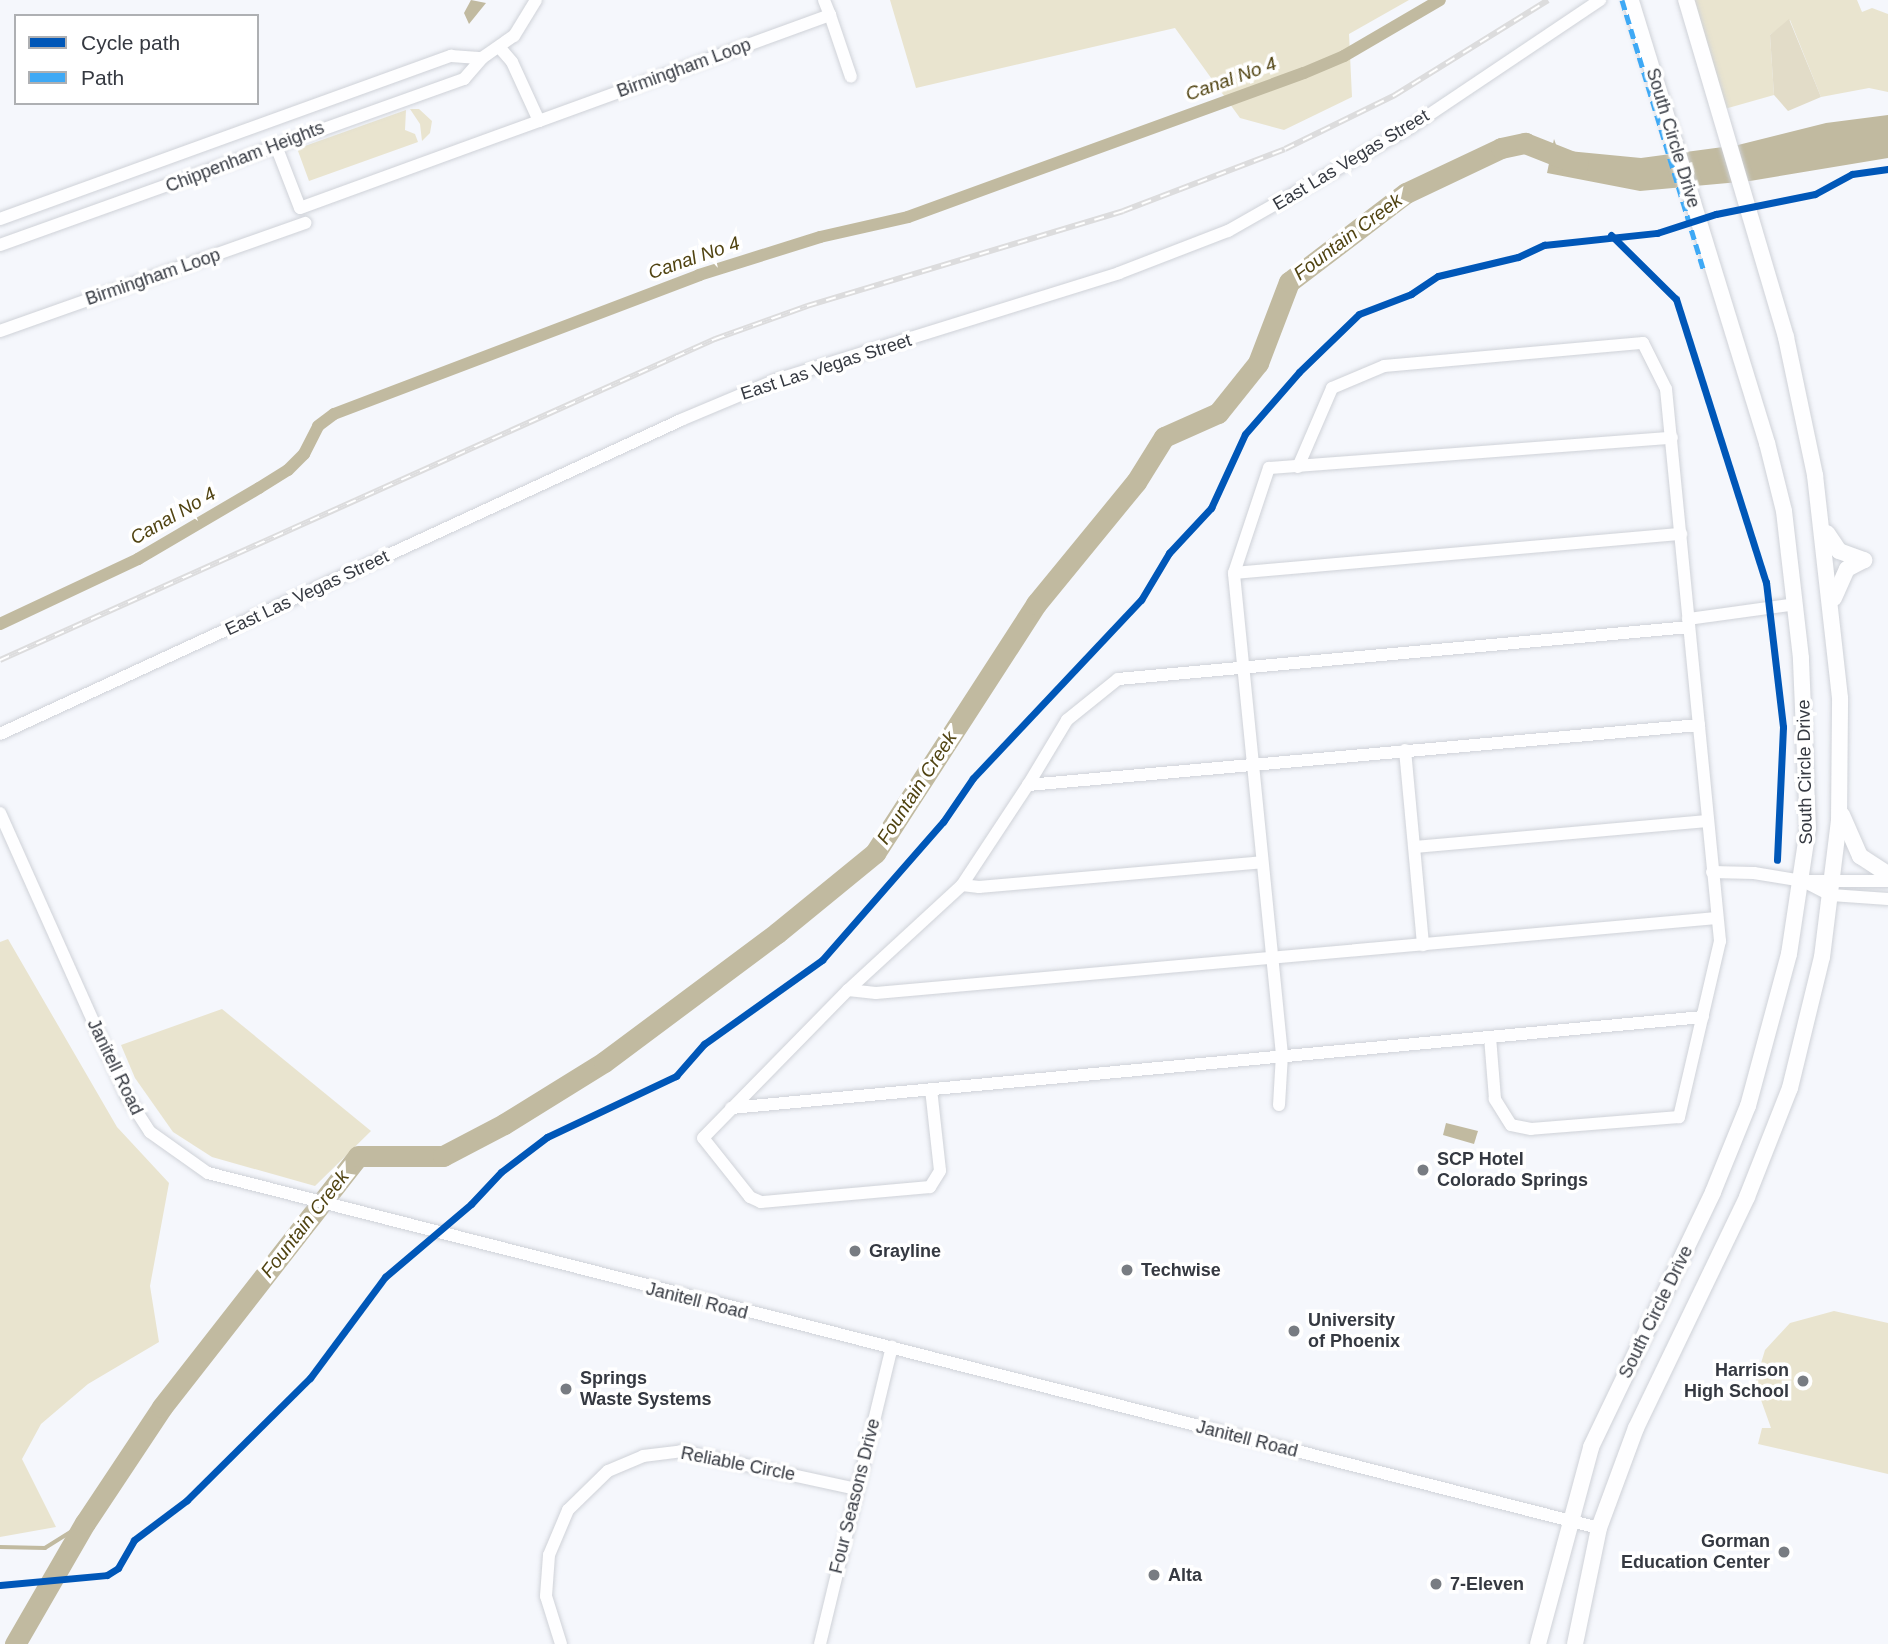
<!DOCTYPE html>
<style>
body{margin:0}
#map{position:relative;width:1888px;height:1644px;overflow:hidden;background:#f5f7fc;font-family:Helvetica,sans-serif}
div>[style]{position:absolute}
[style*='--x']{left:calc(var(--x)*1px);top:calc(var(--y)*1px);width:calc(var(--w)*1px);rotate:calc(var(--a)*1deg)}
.green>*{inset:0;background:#e9e4cf}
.forest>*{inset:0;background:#e2dcc8}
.water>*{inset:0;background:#c1baa0}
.stream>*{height:3.5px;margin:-1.75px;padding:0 1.75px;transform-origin:1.75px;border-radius:1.75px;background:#c1baa0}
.canal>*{height:12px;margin:-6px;padding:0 6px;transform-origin:6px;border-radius:6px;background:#c1baa0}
.river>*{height:21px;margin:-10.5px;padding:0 10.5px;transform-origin:10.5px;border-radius:10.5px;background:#c1baa0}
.roads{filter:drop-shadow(0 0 2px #cfd2d8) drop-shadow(0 0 2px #cfd2d8)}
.minor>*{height:12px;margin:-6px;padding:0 6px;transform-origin:6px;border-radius:6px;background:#fefeff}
.major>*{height:16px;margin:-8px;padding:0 8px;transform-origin:8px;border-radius:8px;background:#fefeff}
.rail>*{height:6px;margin-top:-3px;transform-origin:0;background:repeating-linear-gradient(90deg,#fff 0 10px,#dcdcdd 0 20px);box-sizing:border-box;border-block:2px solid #dcdcdd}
.quiet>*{height:5px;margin-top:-2.5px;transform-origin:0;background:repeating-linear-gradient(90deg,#3fa9f5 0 10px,transparent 0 15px)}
.cycleway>*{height:7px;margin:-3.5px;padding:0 3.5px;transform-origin:3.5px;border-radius:3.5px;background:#0057b8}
.dots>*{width:19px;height:19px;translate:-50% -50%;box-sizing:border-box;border:4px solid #fff;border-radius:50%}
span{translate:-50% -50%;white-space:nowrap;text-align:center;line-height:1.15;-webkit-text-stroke:7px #fff;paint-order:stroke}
.street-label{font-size:18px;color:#353941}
.poi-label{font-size:18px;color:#353941;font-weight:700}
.left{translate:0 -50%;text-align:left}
.right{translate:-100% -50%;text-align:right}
.water-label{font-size:19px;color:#504311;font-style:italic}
.legend{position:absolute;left:14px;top:14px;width:245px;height:91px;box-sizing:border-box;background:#fff;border:2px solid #aeb0b3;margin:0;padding:9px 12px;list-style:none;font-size:21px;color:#353941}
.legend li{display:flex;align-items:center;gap:14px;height:35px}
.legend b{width:35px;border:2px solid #aeb0b3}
</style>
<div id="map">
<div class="green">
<div style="clip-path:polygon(890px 0,1409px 0,1349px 34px,1352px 97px,1284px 130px,1240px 118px,1175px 28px,916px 88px)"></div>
<div style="clip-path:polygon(1681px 0,1857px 0,1862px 12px,1872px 8px,1888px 14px,1888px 92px,1869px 88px,1821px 97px,1790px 20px,1770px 35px,1774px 95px,1721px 110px)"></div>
<div style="clip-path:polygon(419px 109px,432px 121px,430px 133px,422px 141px,420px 124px,410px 109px)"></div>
<div style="clip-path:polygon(406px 110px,405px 130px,415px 134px,418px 142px,309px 181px,298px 151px,302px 147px)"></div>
<div style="clip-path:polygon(8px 939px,117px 1127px,169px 1183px,150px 1286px,159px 1342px,88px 1384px,41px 1424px,22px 1459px,56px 1527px,0 1537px,0 942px)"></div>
<div style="clip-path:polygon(222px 1009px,371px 1131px,315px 1186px,212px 1157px,173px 1132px,135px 1078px,121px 1045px)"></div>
<div style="clip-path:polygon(1834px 1311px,1888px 1323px,1888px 1474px,1758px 1444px,1762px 1428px,1771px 1428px,1755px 1383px,1765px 1350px,1790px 1323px)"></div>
</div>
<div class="forest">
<div style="clip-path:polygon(1789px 19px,1821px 97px,1788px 111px,1774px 95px,1770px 35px)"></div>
</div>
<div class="water">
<div style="clip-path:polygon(471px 0,486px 3px,469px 24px,464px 13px)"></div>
<div style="clip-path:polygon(1888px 115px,1888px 158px,1750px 181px,1640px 191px,1547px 173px,1554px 139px,1558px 150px,1641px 158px,1738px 145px,1826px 123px)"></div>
<div style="clip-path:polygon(1446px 1123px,1478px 1131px,1474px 1144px,1443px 1135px)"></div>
</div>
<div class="stream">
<div style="--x:0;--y:1547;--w:45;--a:1.3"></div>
<div style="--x:45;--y:1548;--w:47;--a:-32"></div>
</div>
<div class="canal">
<div style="--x:0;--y:624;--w:153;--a:-25.2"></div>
<div style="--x:138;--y:559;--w:140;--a:-30.4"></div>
<div style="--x:259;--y:488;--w:34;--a:-32"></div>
<div style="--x:288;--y:470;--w:23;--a:-45"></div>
<div style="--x:304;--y:454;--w:31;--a:-63"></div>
<div style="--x:318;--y:426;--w:20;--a:-37"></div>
<div style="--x:334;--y:414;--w:391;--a:-20.8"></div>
<div style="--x:699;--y:275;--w:127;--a:-17.4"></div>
<div style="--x:820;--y:237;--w:90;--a:-12.8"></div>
<div style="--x:908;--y:217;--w:421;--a:-20"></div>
<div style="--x:1304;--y:73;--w:43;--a:-23"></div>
<div style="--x:1344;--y:56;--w:111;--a:-30.3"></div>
</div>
<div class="river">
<div style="--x:15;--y:1644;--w:140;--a:-60"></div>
<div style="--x:85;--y:1523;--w:139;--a:-56.4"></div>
<div style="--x:162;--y:1407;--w:318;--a:-52"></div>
<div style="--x:358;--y:1156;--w:85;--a:0"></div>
<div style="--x:443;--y:1156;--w:69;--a:-27.7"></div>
<div style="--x:504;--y:1124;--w:118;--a:-31.8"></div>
<div style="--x:604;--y:1062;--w:216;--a:-36.7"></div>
<div style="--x:777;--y:933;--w:127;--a:-39.2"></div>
<div style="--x:875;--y:853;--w:297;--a:-57.1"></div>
<div style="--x:1036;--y:604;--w:158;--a:-50.7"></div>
<div style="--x:1136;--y:482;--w:53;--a:-58.1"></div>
<div style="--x:1164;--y:437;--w:59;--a:-24"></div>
<div style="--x:1218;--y:413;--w:64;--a:-51.3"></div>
<div style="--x:1258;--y:363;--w:87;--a:-69.1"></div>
<div style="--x:1289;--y:282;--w:147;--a:-37.3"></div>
<div style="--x:1406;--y:193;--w:105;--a:-25.3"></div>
<div style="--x:1501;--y:148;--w:25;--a:-12"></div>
<div style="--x:1525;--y:143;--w:57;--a:21.6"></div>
</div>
<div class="roads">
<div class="minor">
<div style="--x:830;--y:15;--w:65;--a:71.3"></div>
<div style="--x:500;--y:48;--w:18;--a:49"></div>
<div style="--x:512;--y:62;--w:65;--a:65.4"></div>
<div style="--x:539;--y:121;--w:310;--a:-20"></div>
<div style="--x:830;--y:15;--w:16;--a:-112"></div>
<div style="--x:276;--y:146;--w:66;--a:68.8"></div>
<div style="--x:300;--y:208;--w:254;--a:-20"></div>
<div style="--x:0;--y:219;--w:480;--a:-19.9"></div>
<div style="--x:451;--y:56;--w:31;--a:4"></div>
<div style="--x:0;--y:245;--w:493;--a:-19.7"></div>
<div style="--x:464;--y:79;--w:28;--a:-49"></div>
<div style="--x:482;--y:58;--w:39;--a:-35"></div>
<div style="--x:514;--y:36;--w:42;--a:-58.6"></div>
<div style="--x:0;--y:331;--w:324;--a:-19.5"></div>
<div style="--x:1298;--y:467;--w:86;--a:-66.7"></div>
<div style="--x:1332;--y:388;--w:56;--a:-22.9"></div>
<div style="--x:1384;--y:366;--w:260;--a:-5.1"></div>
<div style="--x:1643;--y:343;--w:51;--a:63.4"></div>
<div style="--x:1666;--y:389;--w:555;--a:84.41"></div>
<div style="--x:1720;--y:941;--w:181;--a:103.1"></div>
<div style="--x:1679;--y:1117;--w:148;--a:175.4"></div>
<div style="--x:1531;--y:1129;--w:20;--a:-169"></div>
<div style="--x:1511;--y:1125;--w:31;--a:-122"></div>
<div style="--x:1495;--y:1099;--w:62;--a:-94.6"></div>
<div style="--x:1234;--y:573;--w:449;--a:-5"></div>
<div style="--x:1688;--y:619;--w:109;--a:-7.9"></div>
<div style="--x:0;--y:734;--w:750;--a:-24.75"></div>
<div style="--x:681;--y:420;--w:103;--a:-22.8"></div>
<div style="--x:776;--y:380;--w:359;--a:-17.3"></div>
<div style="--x:1119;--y:273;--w:117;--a:-21.1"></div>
<div style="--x:1228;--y:231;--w:210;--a:-29.6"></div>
<div style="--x:1411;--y:127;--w:228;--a:-33.9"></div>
<div style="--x:1405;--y:750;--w:196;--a:84.7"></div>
<div style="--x:1028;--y:785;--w:76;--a:-59"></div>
<div style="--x:1067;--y:720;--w:65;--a:-38.8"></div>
<div style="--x:1118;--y:679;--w:573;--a:-5.2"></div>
<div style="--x:0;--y:813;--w:309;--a:65.9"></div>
<div style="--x:126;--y:1095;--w:44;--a:57"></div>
<div style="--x:150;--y:1132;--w:71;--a:35.3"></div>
<div style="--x:208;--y:1173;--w:1436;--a:14.32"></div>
<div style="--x:1415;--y:847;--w:293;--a:-5.1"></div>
<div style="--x:1712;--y:872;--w:42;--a:1.4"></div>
<div style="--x:1754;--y:873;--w:50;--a:9.3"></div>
<div style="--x:1803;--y:881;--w:31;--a:27"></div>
<div style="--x:1831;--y:895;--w:57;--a:4"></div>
<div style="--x:1803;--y:881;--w:85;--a:0"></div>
<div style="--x:962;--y:885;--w:17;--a:7"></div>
<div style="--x:979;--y:887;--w:284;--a:-5"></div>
<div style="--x:848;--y:990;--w:28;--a:6"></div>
<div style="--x:876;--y:993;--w:844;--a:-5.1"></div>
<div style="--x:931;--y:1089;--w:82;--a:83.7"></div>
<div style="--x:940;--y:1171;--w:19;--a:122"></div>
<div style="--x:930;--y:1187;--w:170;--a:174.9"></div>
<div style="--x:761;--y:1202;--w:12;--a:-156"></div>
<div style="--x:750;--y:1197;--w:75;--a:-128.5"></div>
<div style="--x:703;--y:1138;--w:207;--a:-45.6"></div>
<div style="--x:848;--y:990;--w:155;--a:-42.6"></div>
<div style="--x:962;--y:885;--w:120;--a:-56.6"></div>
<div style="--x:1028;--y:785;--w:674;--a:-5.11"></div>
<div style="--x:1279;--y:1105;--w:50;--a:-86.6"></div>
<div style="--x:1282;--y:1055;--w:484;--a:-95.7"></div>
<div style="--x:1234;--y:573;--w:111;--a:-71.6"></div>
<div style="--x:1269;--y:468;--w:404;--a:-4.3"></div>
<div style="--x:731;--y:1108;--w:976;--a:-5.35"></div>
<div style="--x:561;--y:1644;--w:50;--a:-107.4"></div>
<div style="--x:546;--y:1596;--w:41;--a:-85.8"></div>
<div style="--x:549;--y:1555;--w:49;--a:-67.1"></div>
<div style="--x:568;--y:1510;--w:56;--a:-44.3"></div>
<div style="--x:608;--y:1471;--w:38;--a:-23"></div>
<div style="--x:643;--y:1456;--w:38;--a:-7"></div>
<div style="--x:681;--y:1451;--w:180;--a:12.2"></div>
<div style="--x:820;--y:1644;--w:306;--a:-76.4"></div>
</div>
<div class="major">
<div style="--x:1827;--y:533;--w:22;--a:56"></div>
<div style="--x:1839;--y:551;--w:27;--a:20"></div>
<div style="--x:1834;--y:598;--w:32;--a:-66"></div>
<div style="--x:1847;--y:569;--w:19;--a:-28"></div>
<div style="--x:1842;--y:815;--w:45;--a:66.3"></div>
<div style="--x:1860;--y:856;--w:33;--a:33"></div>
<div style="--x:1538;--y:1644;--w:204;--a:-74.9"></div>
<div style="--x:1591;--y:1447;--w:283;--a:-64.4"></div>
<div style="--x:1713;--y:1192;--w:93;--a:-67.9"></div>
<div style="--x:1748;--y:1106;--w:157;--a:-74.9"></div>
<div style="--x:1789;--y:954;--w:127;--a:-81.4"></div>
<div style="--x:1808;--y:828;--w:170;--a:-92.4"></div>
<div style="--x:1801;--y:658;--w:148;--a:-96.6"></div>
<div style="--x:1784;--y:511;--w:70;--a:-104"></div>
<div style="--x:1767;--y:443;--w:463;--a:-107.1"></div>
<div style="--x:1575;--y:1644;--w:118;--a:-78.3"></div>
<div style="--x:1599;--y:1528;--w:107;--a:-69.7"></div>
<div style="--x:1636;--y:1428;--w:256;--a:-64.3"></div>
<div style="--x:1747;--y:1197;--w:117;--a:-68.5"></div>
<div style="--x:1790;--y:1088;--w:135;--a:-76.3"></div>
<div style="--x:1822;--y:957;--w:137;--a:-82.9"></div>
<div style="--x:1839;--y:821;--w:123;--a:-89.5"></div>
<div style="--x:1840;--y:698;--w:224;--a:-96.4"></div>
<div style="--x:1815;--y:475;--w:141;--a:-101.9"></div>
<div style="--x:1786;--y:337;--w:352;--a:-106.5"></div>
</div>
</div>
<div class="rail">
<div style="--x:0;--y:660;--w:784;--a:-24.18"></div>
<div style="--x:715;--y:339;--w:98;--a:-19.7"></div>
<div style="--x:807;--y:306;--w:330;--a:-16.7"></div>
<div style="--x:1123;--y:211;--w:173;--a:-20.9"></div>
<div style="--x:1285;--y:149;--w:123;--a:-26.1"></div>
<div style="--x:1395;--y:95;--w:180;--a:-31.8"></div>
</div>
<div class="quiet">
<div style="--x:1622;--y:0;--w:281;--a:73.2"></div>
</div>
<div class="cycleway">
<div style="--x:1611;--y:235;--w:91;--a:44.6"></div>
<div style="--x:1676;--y:299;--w:297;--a:72.4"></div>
<div style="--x:1766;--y:582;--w:146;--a:83.3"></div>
<div style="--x:1783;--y:727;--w:133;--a:92.6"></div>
<div style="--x:0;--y:1585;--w:107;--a:-5.3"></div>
<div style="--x:107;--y:1575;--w:13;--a:-32"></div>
<div style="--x:118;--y:1568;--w:32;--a:-60"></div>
<div style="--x:134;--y:1540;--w:66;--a:-37"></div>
<div style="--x:187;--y:1500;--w:173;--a:-44.8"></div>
<div style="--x:310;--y:1378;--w:126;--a:-53.4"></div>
<div style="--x:385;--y:1277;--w:113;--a:-40.3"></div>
<div style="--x:471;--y:1204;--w:44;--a:-46.8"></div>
<div style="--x:501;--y:1172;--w:58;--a:-37.3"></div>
<div style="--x:547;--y:1137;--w:143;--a:-25.3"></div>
<div style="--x:676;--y:1076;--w:43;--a:-48.8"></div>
<div style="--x:704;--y:1044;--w:145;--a:-35.4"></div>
<div style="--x:822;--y:960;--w:184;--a:-48.8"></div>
<div style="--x:943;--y:822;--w:53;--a:-55.7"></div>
<div style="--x:973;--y:778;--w:245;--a:-46.7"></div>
<div style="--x:1141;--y:600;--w:55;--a:-59.2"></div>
<div style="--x:1169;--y:553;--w:62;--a:-47"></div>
<div style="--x:1211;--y:508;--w:81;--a:-65.3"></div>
<div style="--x:1245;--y:434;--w:82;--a:-48.9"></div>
<div style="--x:1299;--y:372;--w:83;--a:-44"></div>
<div style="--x:1359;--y:314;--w:56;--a:-21"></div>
<div style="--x:1411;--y:294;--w:32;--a:-34"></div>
<div style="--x:1438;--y:276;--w:82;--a:-13.4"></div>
<div style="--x:1518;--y:257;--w:29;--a:-25"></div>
<div style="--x:1544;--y:245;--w:114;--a:-6.1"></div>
<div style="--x:1657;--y:233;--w:62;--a:-17.9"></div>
<div style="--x:1716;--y:214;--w:101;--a:-11.4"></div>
<div style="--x:1815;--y:194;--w:42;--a:-28.4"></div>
<div style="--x:1852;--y:174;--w:36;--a:-8"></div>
</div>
<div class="dots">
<div style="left:1423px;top:1170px;background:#787c82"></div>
<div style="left:855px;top:1251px;background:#787c82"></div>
<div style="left:1127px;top:1270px;background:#787c82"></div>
<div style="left:1294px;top:1331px;background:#787c82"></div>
<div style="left:1803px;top:1381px;background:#787c82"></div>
<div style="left:566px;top:1389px;background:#787c82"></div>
<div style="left:1784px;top:1552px;background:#787c82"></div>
<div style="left:1154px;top:1575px;background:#787c82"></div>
<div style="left:1436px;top:1584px;background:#787c82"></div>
</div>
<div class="street-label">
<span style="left:684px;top:68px;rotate:-20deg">Birmingham Loop</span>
<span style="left:1673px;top:138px;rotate:73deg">South Circle Drive</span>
<span style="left:245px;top:157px;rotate:-21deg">Chippenham Heights</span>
<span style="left:1351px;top:160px;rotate:-31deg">East Las Vegas Street</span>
<span style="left:153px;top:277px;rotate:-19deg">Birmingham Loop</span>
<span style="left:826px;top:367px;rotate:-18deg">East Las Vegas Street</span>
<span style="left:307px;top:593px;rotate:-25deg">East Las Vegas Street</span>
<span style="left:1805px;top:772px;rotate:-91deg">South Circle Drive</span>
<span style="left:115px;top:1067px;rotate:64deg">Janitell Road</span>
<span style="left:697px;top:1301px;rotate:14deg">Janitell Road</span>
<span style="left:1656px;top:1312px;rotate:-64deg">South Circle Drive</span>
<span style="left:1247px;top:1439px;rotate:14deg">Janitell Road</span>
<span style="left:738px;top:1464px;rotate:11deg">Reliable Circle</span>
<span style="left:855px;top:1496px;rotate:-76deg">Four Seasons Drive</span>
</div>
<div class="poi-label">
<span class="left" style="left:1437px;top:1170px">SCP Hotel<br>Colorado Springs</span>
<span class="left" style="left:869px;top:1251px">Grayline</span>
<span class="left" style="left:1141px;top:1270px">Techwise</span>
<span class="left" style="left:1308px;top:1331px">University<br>of Phoenix</span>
<span class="right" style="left:1789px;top:1381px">Harrison<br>High School</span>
<span class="left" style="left:580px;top:1389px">Springs<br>Waste Systems</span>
<span class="right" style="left:1770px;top:1552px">Gorman<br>Education Center</span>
<span class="left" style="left:1168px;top:1575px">Alta</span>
<span class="left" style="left:1450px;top:1584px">7-Eleven</span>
</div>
<div class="water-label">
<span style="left:1231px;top:79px;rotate:-20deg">Canal No 4</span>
<span style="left:1348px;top:237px;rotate:-37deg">Fountain Creek</span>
<span style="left:694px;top:258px;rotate:-19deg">Canal No 4</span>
<span style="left:173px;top:516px;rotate:-30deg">Canal No 4</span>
<span style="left:917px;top:788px;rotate:-57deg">Fountain Creek</span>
<span style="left:305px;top:1224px;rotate:-52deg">Fountain Creek</span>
</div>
<ul class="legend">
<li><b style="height:9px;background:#0057b8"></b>Cycle path</li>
<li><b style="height:9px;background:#3fa9f5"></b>Path</li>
</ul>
</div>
